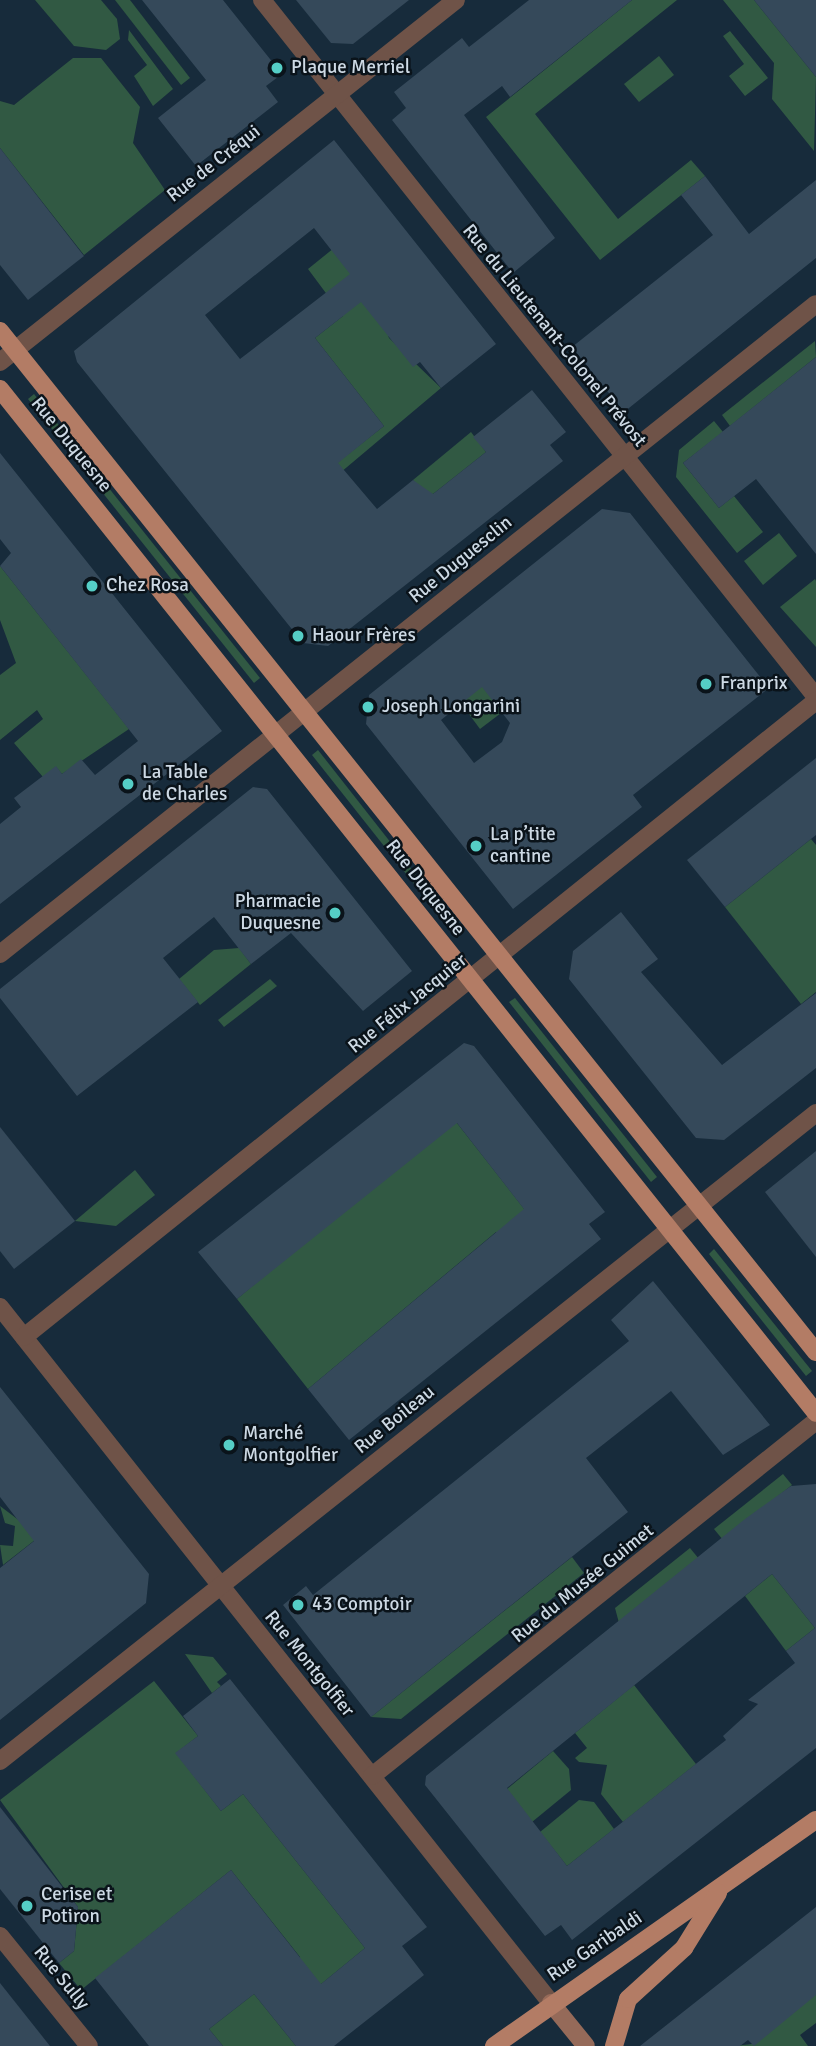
<!DOCTYPE html>
<meta charset="utf-8">
<style>
body{margin:0}
#map{position:relative;width:816px;height:2046px;overflow:hidden;background:#172b3b;font-family:Signika,sans-serif}
div>[style]{position:absolute}
[style*='--x']{left:calc(var(--x)*1px);top:calc(var(--y)*1px);width:calc(var(--w)*1px);rotate:calc(var(--a)*1deg)}
.green>*{inset:0;background:#315943}
.building>*{inset:0;background:#35495a}
.minor>*{height:18px;margin:-9px;padding:0 9px;transform-origin:9px;border-radius:9px;background:#6f5348}
.secondary>*{height:18px;margin:-9px;padding:0 9px;transform-origin:9px;border-radius:9px;background:#956a59}
.primary>*{height:18px;margin:-9px;padding:0 9px;transform-origin:9px;border-radius:9px;background:#b37c65}
.dots>*{width:19px;height:19px;translate:-50% -50%;box-sizing:border-box;border:4px solid #0a131a;border-radius:50%}
span{translate:-50% -50%;white-space:nowrap;text-align:center;line-height:1.15;-webkit-text-stroke:5px #0a131a;paint-order:stroke}
.poi-label{font-size:19px;color:#cdd9e4}
.left{translate:0 -50%;text-align:left}
.right{translate:-100% -50%;text-align:right}
.street-label{font-size:19px;color:#cdd9e4}
</style>
<div id="map">
<div class="green">
<div style="clip-path:polygon(35px 0,101px 0,117px 19px,120px 39px,106px 50px,74px 46px)"></div>
<div style="clip-path:polygon(115px 0,130px 0,190px 78px,181px 85px)"></div>
<div style="clip-path:polygon(632px 0,677px 0,535px 114px,618px 219px,691px 160px,705px 176px,600px 260px,486px 117px)"></div>
<div style="clip-path:polygon(723px 0,754px 0,816px 77px,814px 151px,772px 99px,774px 63px)"></div>
<div style="clip-path:polygon(129px 30px,173px 89px,153px 106px,134px 76px,147px 65px,128px 40px)"></div>
<div style="clip-path:polygon(730px 31px,768px 78px,745px 96px,729px 76px,744px 64px,723px 36px)"></div>
<div style="clip-path:polygon(659px 56px,674px 75px,639px 102px,624px 84px)"></div>
<div style="clip-path:polygon(73px 58px,101px 58px,140px 107px,133px 143px,165px 190px,84px 255px,0 148px,0 101px,14px 105px)"></div>
<div style="clip-path:polygon(355px 231px,389px 338px,441px 388px,334px 478px,328px 470px,384px 426px,315px 338px,343px 316px,308px 269px)"></div>
<div style="clip-path:polygon(815px 341px,816px 357px,730px 426px,722px 415px)"></div>
<div style="clip-path:polygon(34px 394px,260px 678px,254px 683px,28px 399px)"></div>
<div style="clip-path:polygon(714px 421px,723px 432px,683px 463px,719px 508px,734px 496px,763px 532px,737px 553px,676px 477px,679px 450px)"></div>
<div style="clip-path:polygon(471px 432px,486px 452px,433px 494px,423px 493px,413px 480px)"></div>
<div style="clip-path:polygon(779px 533px,797px 556px,763px 585px,744px 561px)"></div>
<div style="clip-path:polygon(0 566px,129px 729px,62px 774px,56px 767px,43px 777px,14px 743px,43px 719px,37px 710px,0 740px,0 675px,16px 663px,0 620px)"></div>
<div style="clip-path:polygon(815px 579px,816px 581px,816px 647px,780px 607px)"></div>
<div style="clip-path:polygon(491px 677px,547px 678px,480px 729px,460px 702px)"></div>
<div style="clip-path:polygon(318px 750px,461px 932px,456px 937px,312px 755px)"></div>
<div style="clip-path:polygon(811px 839px,816px 845px,816px 992px,801px 1004px,725px 907px)"></div>
<div style="clip-path:polygon(239px 948px,251px 964px,200px 1005px,179px 979px,214px 950px)"></div>
<div style="clip-path:polygon(270px 979px,277px 986px,224px 1027px,218px 1020px)"></div>
<div style="clip-path:polygon(515px 998px,657px 1177px,651px 1182px,509px 1002px)"></div>
<div style="clip-path:polygon(453px 1118px,532px 1219px,504px 1241px,496px 1232px,308px 1389px,237px 1299px)"></div>
<div style="clip-path:polygon(135px 1170px,155px 1195px,116px 1226px,75px 1221px)"></div>
<div style="clip-path:polygon(714px 1249px,812px 1371px,806px 1376px,709px 1254px)"></div>
<div style="clip-path:polygon(783px 1474px,792px 1485px,723px 1540px,714px 1529px)"></div>
<div style="clip-path:polygon(0 1506px,40px 1536px,3px 1565px,0 1545px,13px 1546px,15px 1526px,5px 1523px)"></div>
<div style="clip-path:polygon(690px 1548px,699px 1559px,619px 1623px,615px 1608px)"></div>
<div style="clip-path:polygon(572px 1557px,584px 1573px,401px 1719px,371px 1717px)"></div>
<div style="clip-path:polygon(772px 1574px,815px 1628px,786px 1651px,745px 1596px)"></div>
<div style="clip-path:polygon(185px 1654px,213px 1657px,227px 1674px,217px 1682px,221px 1686px,212px 1693px)"></div>
<div style="clip-path:polygon(154px 1681px,198px 1736px,176px 1753px,221px 1811px,243px 1794px,365px 1948px,298px 2003px,300px 1957px,231px 1870px,81px 1990px,59px 1963px,74px 1951px,78px 1907px,0 1800px)"></div>
<div style="clip-path:polygon(634px 1685px,696px 1764px,623px 1822px,601px 1794px,607px 1765px,579px 1762px,575px 1758px,587px 1748px,575px 1733px)"></div>
<div style="clip-path:polygon(553px 1751px,569px 1769px,571px 1790px,532px 1822px,507px 1789px)"></div>
<div style="clip-path:polygon(579px 1800px,594px 1802px,614px 1829px,567px 1866px,540px 1832px)"></div>
<div style="clip-path:polygon(816px 1991px,816px 2023px,800px 2035px,808px 2046px,734px 2046px,752px 2044px)"></div>
<div style="clip-path:polygon(254px 1994px,296px 2046px,223px 2046px,209px 2029px)"></div>
</div>
<div class="building">
<div style="clip-path:polygon(142px 0,223px 0,282px 74px,266px 86px,278px 102px,196px 166px,158px 118px,206px 80px)"></div>
<div style="clip-path:polygon(296px 0,409px 0,353px 44px,331px 43px)"></div>
<div style="clip-path:polygon(529px 0,632px 0,510px 97px,502px 86px,464px 115px,555px 238px,513px 273px,392px 120px,406px 108px,394px 92px,462px 38px,469px 47px)"></div>
<div style="clip-path:polygon(754px 0,816px 0,816px 77px,791px 46px)"></div>
<div style="clip-path:polygon(evenodd,334px 140px,496px 344px,441px 388px,420px 362px,413px 367px,361px 302px,315px 338px,384px 426px,338px 463px,377px 509px,413px 480px,433px 494px,486px 452px,473px 437px,532px 390px,566px 432px,550px 445px,563px 461px,328px 646px,303px 643px,77px 362px,74px 351px,334px 140px,314px 228px,350px 274px,240px 359px,205px 315px,314px 228px)"></div>
<div style="clip-path:polygon(0 148px,84px 256px,28px 300px,0 265px)"></div>
<div style="clip-path:polygon(705px 176px,749px 234px,816px 180px,816px 258px,624px 412px,572px 347px,713px 235px,681px 195px)"></div>
<div style="clip-path:polygon(816px 357px,816px 554px,756px 479px,719px 508px,683px 463px)"></div>
<div style="clip-path:polygon(0 453px,222px 731px,0 904px,0 824px,21px 807px,14px 798px,56px 766px,62px 774px,81px 759px,95px 775px,138px 741px,0 566px,11px 553px,0 539px)"></div>
<div style="clip-path:polygon(evenodd,602px 509px,630px 513px,769px 688px,633px 795px,642px 807px,513px 909px,366px 724px,369px 695px,602px 509px,482px 687px,510px 723px,502px 742px,474px 763px,441px 720px,482px 687px)"></div>
<div style="clip-path:polygon(816px 758px,816px 835px,725px 907px,687px 860px)"></div>
<div style="clip-path:polygon(253px 787px,267px 789px,412px 971px,363px 1011px,291px 933px,251px 964px,214px 917px,163px 958px,198px 1002px,77px 1096px,0 998px,0 989px)"></div>
<div style="clip-path:polygon(621px 912px,658px 959px,641px 972px,722px 1065px,816px 993px,816px 1068px,724px 1140px,696px 1138px,569px 979px,573px 951px)"></div>
<div style="clip-path:polygon(464px 1043px,474px 1046px,605px 1212px,589px 1224px,601px 1239px,349px 1440px,308px 1389px,524px 1209px,457px 1123px,237px 1299px,198px 1252px)"></div>
<div style="clip-path:polygon(0 1127px,75px 1221px,14px 1269px,0 1251px)"></div>
<div style="clip-path:polygon(816px 1151px,816px 1257px,765px 1192px)"></div>
<div style="clip-path:polygon(653px 1281px,770px 1425px,723px 1455px,671px 1391px,586px 1458px,628px 1512px,371px 1717px,283px 1605px,306px 1586px,313px 1595px,629px 1341px,611px 1320px)"></div>
<div style="clip-path:polygon(0 1387px,149px 1574px,146px 1603px,0 1720px,0 1568px,34px 1541px,0 1497px)"></div>
<div style="clip-path:polygon(evenodd,816px 1484px,816px 1748px,572px 1940px,561px 1925px,545px 1936px,425px 1785px,426px 1776px,745px 1519px,791px 1486px,816px 1484px,772px 1574px,815px 1628px,786px 1651px,795px 1663px,748px 1700px,758px 1704px,723px 1736px,726px 1740px,567px 1866px,507px 1788px,772px 1574px)"></div>
<div style="clip-path:polygon(230px 1679px,427px 1927px,402px 1946px,424px 1975px,334px 2046px,296px 2046px,254px 1994px,209px 2029px,223px 2046px,149px 2046px,95px 1978px,231px 1870px,321px 1984px,365px 1948px,243px 1794px,221px 1811px,175px 1753px,198px 1736px,183px 1716px)"></div>
<div style="clip-path:polygon(0 1807px,78px 1907px,74px 1951px,59px 1963px,0 1889px)"></div>
<div style="clip-path:polygon(816px 1907px,816px 1995px,754px 2046px,748px 2040px,740px 2046px,640px 2046px)"></div>
<div style="clip-path:polygon(0 1983px,50px 2046px,0 2046px)"></div>
</div>
<div class="minor">
<div style="--x:262;--y:0;--w:890;--a:51.52"></div>
<div style="--x:0;--y:362;--w:582;--a:-38.44"></div>
<div style="--x:0;--y:954;--w:1043;--a:-38.54"></div>
<div style="--x:0;--y:1307;--w:888;--a:51.63"></div>
<div style="--x:24;--y:1337;--w:1016;--a:-38.77"></div>
<div style="--x:0;--y:1761;--w:1042;--a:-38.45"></div>
<div style="--x:372;--y:1776;--w:568;--a:-38.64"></div>
<div style="--x:0;--y:1936;--w:141;--a:51"></div>
</div>
<div class="secondary">
<div style="--x:551;--y:2003;--w:55;--a:50.9"></div>
</div>
<div class="primary">
<div style="--x:0;--y:331;--w:1307;--a:51.37"></div>
<div style="--x:0;--y:389;--w:1309;--a:51.45"></div>
<div style="--x:494;--y:2046;--w:393;--a:-35.1"></div>
<div style="--x:614;--y:2046;--w:49;--a:-73.4"></div>
<div style="--x:628;--y:1999;--w:76;--a:-42.3"></div>
<div style="--x:684;--y:1948;--w:65;--a:-58.3"></div>
</div>
<div class="dots">
<div style="left:277px;top:68px;background:#55cec6"></div>
<div style="left:92px;top:586px;background:#55cec6"></div>
<div style="left:298px;top:636px;background:#55cec6"></div>
<div style="left:706px;top:684px;background:#55cec6"></div>
<div style="left:368px;top:707px;background:#55cec6"></div>
<div style="left:128px;top:784px;background:#55cec6"></div>
<div style="left:476px;top:846px;background:#55cec6"></div>
<div style="left:335px;top:913px;background:#55cec6"></div>
<div style="left:229px;top:1445px;background:#55cec6"></div>
<div style="left:298px;top:1605px;background:#55cec6"></div>
<div style="left:27px;top:1906px;background:#55cec6"></div>
</div>
<div class="poi-label">
<span class="left" style="left:291px;top:68px">Plaque Merriel</span>
<span class="left" style="left:106px;top:586px">Chez Rosa</span>
<span class="left" style="left:312px;top:636px">Haour Frères</span>
<span class="left" style="left:720px;top:684px">Franprix</span>
<span class="left" style="left:382px;top:707px">Joseph Longarini</span>
<span class="left" style="left:142px;top:784px">La Table<br>de Charles</span>
<span class="left" style="left:490px;top:846px">La p’tite<br>cantine</span>
<span class="right" style="left:321px;top:913px">Pharmacie<br>Duquesne</span>
<span class="left" style="left:243px;top:1445px">Marché<br>Montgolfier</span>
<span class="left" style="left:312px;top:1605px">43 Comptoir</span>
<span class="left" style="left:41px;top:1906px">Cerise et<br>Potiron</span>
</div>
<div class="street-label">
<span style="left:214px;top:164px;rotate:-38deg">Rue de Créqui</span>
<span style="left:554px;top:336px;rotate:51deg">Rue du Lieutenant-Colonel Prévost</span>
<span style="left:71px;top:445px;rotate:51deg">Rue Duquesne</span>
<span style="left:461px;top:560px;rotate:-39deg">Rue Duguesclin</span>
<span style="left:425px;top:888px;rotate:52deg">Rue Duquesne</span>
<span style="left:408px;top:1004px;rotate:-39deg">Rue Félix Jacquier</span>
<span style="left:395px;top:1420px;rotate:-39deg">Rue Boileau</span>
<span style="left:583px;top:1584px;rotate:-39deg">Rue du Musée Guimet</span>
<span style="left:309px;top:1664px;rotate:51deg">Rue Montgolfier</span>
<span style="left:595px;top:1947px;rotate:-34deg">Rue Garibaldi</span>
<span style="left:61px;top:1978px;rotate:51deg">Rue Sully</span>
</div>
</div>
